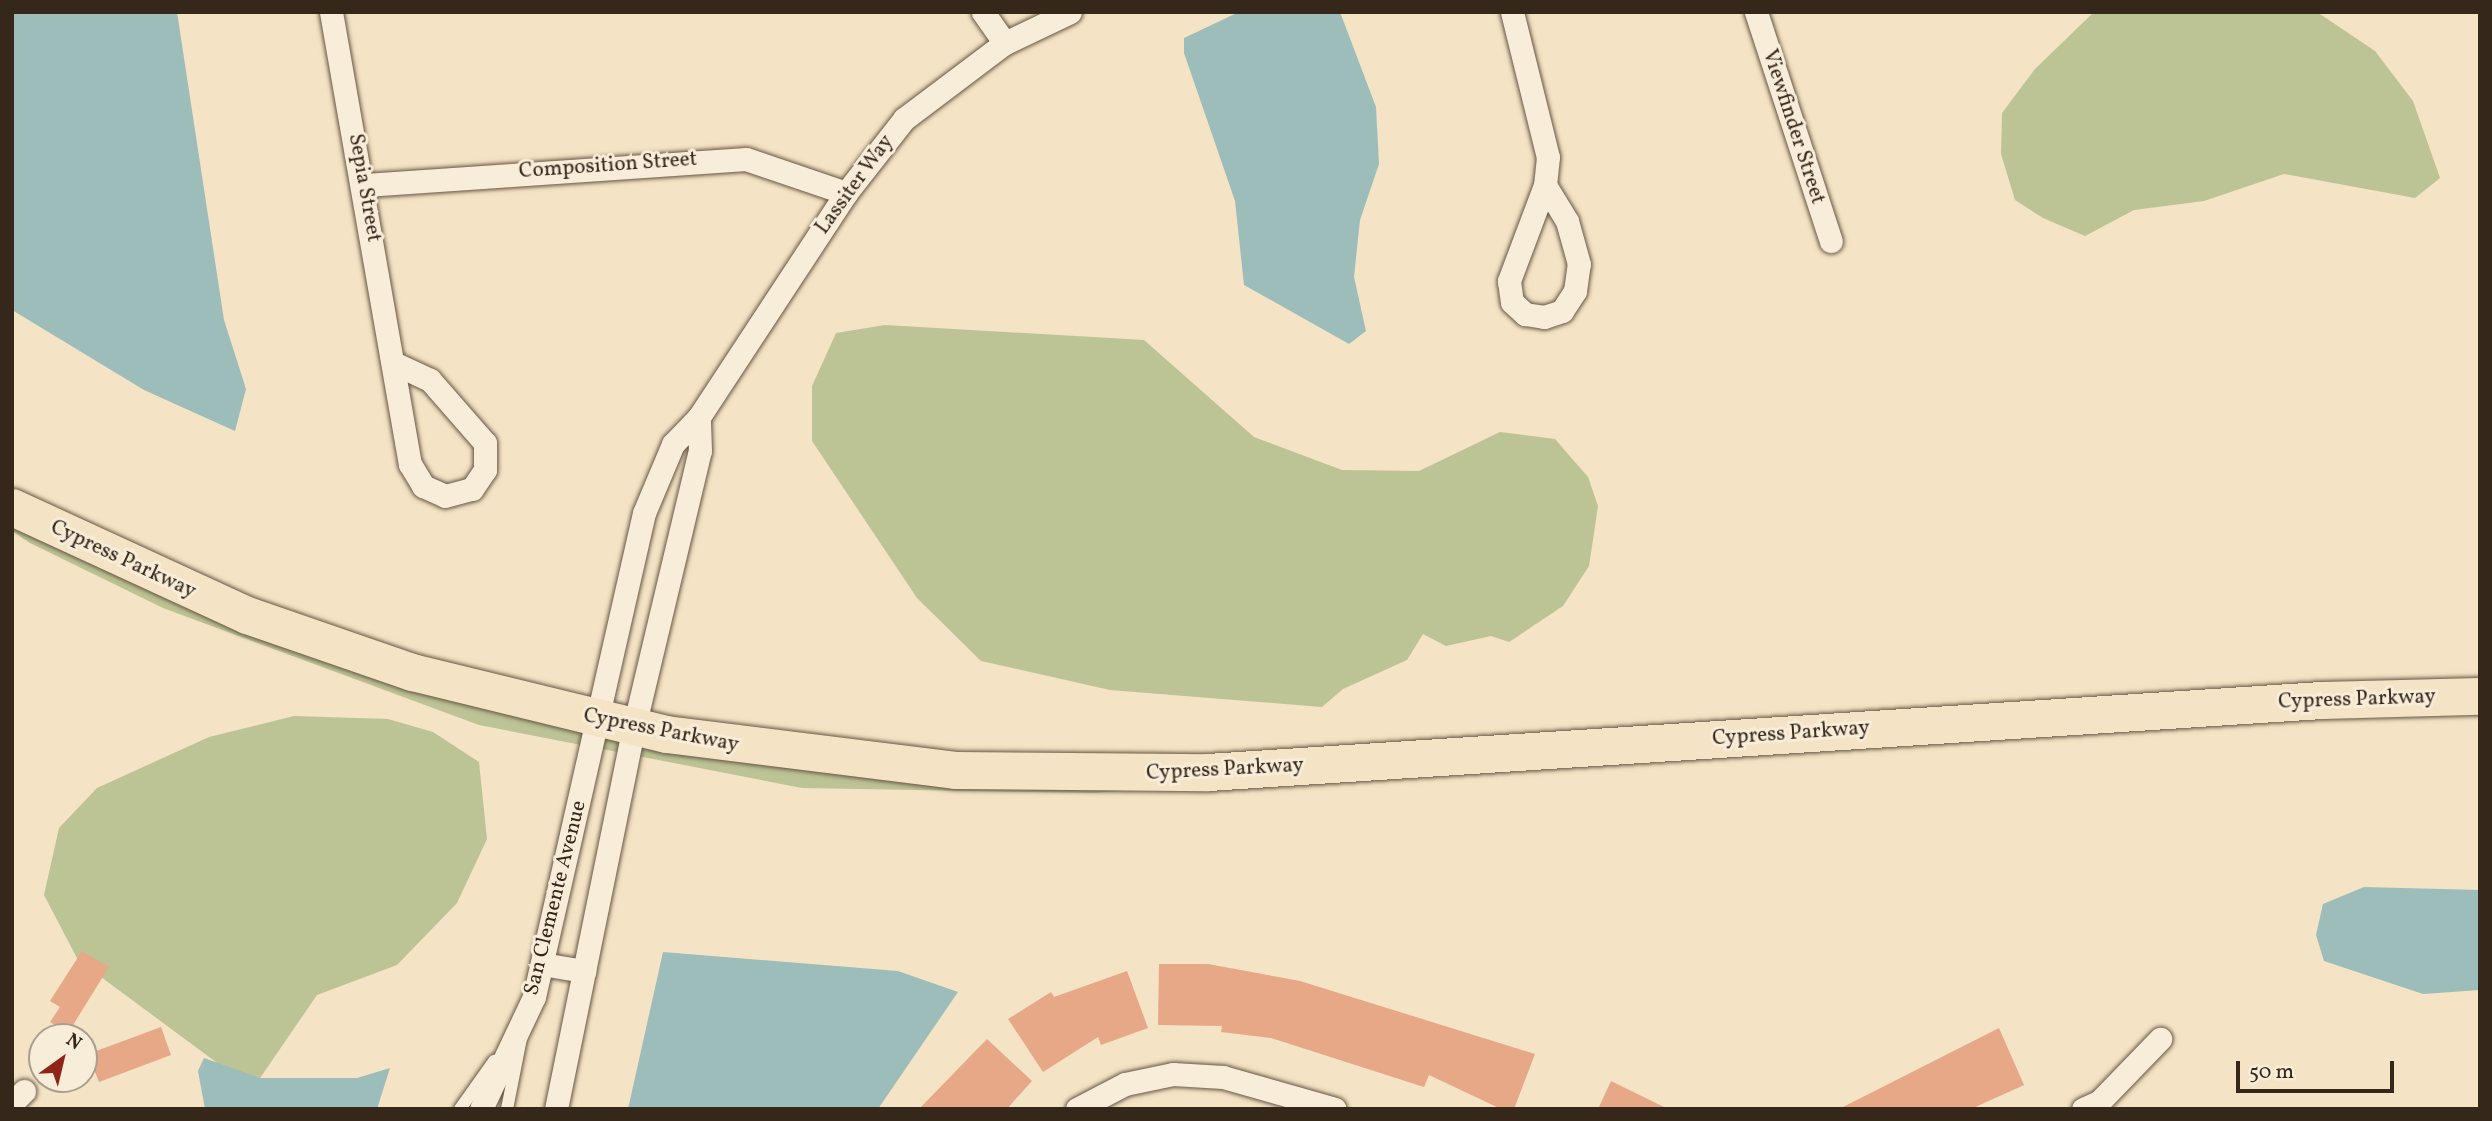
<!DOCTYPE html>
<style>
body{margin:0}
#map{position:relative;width:2492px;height:1121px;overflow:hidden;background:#f4e3c4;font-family:Vollkorn,serif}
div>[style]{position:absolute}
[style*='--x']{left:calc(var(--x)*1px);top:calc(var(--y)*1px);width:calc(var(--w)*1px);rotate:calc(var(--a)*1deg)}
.green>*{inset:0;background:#bcc394}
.water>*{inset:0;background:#9dbdba}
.building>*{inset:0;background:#e6a886}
.roads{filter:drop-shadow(0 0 2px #665645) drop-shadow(0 0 2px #665645)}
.lane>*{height:12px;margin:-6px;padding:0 6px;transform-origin:6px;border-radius:6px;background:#f8edd9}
.street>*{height:23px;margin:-11.5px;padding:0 11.5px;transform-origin:11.5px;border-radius:11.5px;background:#f8edd9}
.primary>*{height:37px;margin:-18.5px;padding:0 18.5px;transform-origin:18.5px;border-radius:18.5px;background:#f4e3c4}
span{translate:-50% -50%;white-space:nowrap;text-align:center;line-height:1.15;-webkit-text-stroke:6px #f8edd9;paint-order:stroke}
.street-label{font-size:21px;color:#36271b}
.frame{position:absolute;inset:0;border:14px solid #36271b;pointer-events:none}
.north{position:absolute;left:28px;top:1023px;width:70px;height:70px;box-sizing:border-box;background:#f8edd9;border:2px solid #aa9e8d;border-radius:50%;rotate:34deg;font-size:19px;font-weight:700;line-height:28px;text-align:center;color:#36271b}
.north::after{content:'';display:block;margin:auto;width:24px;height:32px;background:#8f2418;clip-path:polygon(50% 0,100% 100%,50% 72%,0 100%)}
.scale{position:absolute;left:2236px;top:1061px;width:158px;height:32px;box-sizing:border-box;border:4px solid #36271b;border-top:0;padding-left:9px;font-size:21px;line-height:24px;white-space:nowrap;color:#36271b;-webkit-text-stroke:5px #f8edd9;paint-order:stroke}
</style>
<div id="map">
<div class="green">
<div style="clip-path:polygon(2094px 12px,2317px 12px,2375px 51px,2413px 101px,2440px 178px,2415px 198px,2284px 174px,2204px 201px,2134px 210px,2085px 236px,2043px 218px,2015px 200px,2001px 154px,2002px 113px,2035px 69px)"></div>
<div style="clip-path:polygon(885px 325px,1144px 340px,1254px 437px,1342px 470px,1419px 471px,1500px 432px,1555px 439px,1588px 477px,1598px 506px,1589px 566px,1563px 606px,1509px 642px,1491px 636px,1446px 646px,1423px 634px,1407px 660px,1343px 689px,1322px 707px,1110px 690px,981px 661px,917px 598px,812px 441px,812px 386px,836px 333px)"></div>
<div style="clip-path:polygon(12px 521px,590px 731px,1290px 779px,1093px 793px,802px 788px,479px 725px,163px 608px,30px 543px,12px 531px)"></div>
<div style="clip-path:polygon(294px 716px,388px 719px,433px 732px,479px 762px,487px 839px,457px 903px,397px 965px,317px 995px,260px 1078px,220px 1065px,78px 960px,44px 895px,59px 828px,97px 788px,209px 737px)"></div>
</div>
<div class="water">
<div style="clip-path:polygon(12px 12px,177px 12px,224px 320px,246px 389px,235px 431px,144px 390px,12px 310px)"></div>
<div style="clip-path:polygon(1239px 12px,1340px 12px,1376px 107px,1379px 164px,1360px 220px,1354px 277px,1366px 331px,1349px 344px,1244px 285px,1235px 201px,1184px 53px,1184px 38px)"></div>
<div style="clip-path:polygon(2364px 887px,2480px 890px,2480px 990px,2423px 994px,2324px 961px,2316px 935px,2323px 904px)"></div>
<div style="clip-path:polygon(663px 952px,898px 971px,958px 992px,878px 1109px,628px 1109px)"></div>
<div style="clip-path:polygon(204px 1058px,260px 1078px,357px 1078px,390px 1068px,377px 1109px,205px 1109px,198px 1071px)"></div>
</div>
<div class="building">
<div style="clip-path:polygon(82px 951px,109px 967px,68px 1033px,50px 1022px,60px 1007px,50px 1001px)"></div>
<div style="clip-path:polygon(1159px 964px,1208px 964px,1300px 981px,1535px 1054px,1514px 1109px,1501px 1109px,1429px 1075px,1424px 1087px,1271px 1038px,1221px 1032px,1222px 1026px,1158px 1025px)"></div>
<div style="clip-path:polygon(1127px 971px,1148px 1028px,1101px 1045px,1098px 1037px,1043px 1072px,1008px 1019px,1051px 992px,1054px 997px)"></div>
<div style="clip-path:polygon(161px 1027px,171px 1055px,99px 1082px,88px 1054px)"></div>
<div style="clip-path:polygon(1999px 1028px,2024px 1085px,1971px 1109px,1839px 1109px)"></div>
<div style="clip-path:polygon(987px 1039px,1032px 1081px,1013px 1102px,1007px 1109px,919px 1109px)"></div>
<div style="clip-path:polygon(1611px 1081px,1668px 1109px,1598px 1109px)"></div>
</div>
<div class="roads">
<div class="lane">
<div style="--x:460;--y:1109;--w:59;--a:-54.7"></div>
<div style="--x:507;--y:1109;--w:72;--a:-78.8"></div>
</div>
<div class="street">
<div style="--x:331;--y:12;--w:459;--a:80.1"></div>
<div style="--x:410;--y:464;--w:26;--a:59"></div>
<div style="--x:423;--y:486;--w:24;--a:24"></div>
<div style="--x:445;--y:496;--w:28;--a:-15"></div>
<div style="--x:472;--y:489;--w:23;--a:-56"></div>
<div style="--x:485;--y:470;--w:27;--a:-90"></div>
<div style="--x:485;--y:443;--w:84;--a:-131.1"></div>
<div style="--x:430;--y:380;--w:38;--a:-155"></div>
<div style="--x:983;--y:12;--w:38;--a:55"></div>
<div style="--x:1512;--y:12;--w:149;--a:76.1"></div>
<div style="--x:1548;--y:157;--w:28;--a:96"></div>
<div style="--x:1545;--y:185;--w:103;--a:110.6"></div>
<div style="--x:1509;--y:281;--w:21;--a:82"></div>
<div style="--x:1512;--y:302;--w:18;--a:43"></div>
<div style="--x:1525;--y:314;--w:19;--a:9"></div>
<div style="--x:1544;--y:317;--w:19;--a:-18"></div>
<div style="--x:1562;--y:311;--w:24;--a:-57"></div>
<div style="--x:1575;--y:291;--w:27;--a:-82"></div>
<div style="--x:1579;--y:264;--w:45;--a:-105.6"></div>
<div style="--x:1567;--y:221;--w:42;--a:-121.4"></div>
<div style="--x:1756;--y:12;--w:241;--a:71.9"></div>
<div style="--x:365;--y:185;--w:382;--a:-3.9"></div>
<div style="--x:746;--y:159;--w:106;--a:18.8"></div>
<div style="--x:542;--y:964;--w:43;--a:9.5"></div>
<div style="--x:12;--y:1103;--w:17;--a:-45"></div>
<div style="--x:481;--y:1109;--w:124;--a:-64.7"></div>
<div style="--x:534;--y:997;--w:496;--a:-77.2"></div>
<div style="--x:644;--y:513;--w:75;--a:-67.2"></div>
<div style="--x:673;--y:444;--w:37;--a:-46"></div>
<div style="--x:699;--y:417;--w:268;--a:-56.7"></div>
<div style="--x:846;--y:193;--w:94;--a:-51.9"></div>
<div style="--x:904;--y:119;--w:126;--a:-37"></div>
<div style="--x:1005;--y:43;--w:72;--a:-25.5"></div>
<div style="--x:556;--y:1109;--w:390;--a:-78.5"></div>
<div style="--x:634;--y:727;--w:284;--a:-76.6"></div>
<div style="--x:700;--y:451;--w:34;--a:-92"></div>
<div style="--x:1077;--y:1109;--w:54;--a:-27.5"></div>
<div style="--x:1125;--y:1084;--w:49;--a:-11.8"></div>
<div style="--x:1173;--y:1074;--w:50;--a:3.4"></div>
<div style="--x:1223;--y:1077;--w:116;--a:15.9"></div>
<div style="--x:2083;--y:1109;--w:17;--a:-24"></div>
<div style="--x:2099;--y:1102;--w:88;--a:-45.9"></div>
</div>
<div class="primary">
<div style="--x:12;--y:507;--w:259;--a:24.7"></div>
<div style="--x:247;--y:615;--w:175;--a:19.1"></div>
<div style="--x:412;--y:672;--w:261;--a:13.7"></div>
<div style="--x:666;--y:734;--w:291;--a:7.1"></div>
<div style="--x:955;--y:770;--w:253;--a:0.5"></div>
<div style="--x:1208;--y:772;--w:1116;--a:-3.7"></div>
<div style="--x:2322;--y:700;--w:158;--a:-1.5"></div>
</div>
</div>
<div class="street-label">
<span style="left:1793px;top:127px;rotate:72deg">Viewfinder Street</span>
<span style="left:608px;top:166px;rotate:-4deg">Composition Street</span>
<span style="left:855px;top:185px;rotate:-54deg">Lassiter Way</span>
<span style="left:364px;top:188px;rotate:80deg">Sepia Street</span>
<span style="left:123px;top:560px;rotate:25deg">Cypress Parkway</span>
<span style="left:2357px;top:700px;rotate:-2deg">Cypress Parkway</span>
<span style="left:661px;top:731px;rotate:11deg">Cypress Parkway</span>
<span style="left:1791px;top:734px;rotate:-4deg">Cypress Parkway</span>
<span style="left:1225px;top:770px;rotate:-3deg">Cypress Parkway</span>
<span style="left:556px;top:898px;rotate:-76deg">San Clemente Avenue</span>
</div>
<div class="frame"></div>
<div class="north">N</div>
<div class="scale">50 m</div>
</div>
